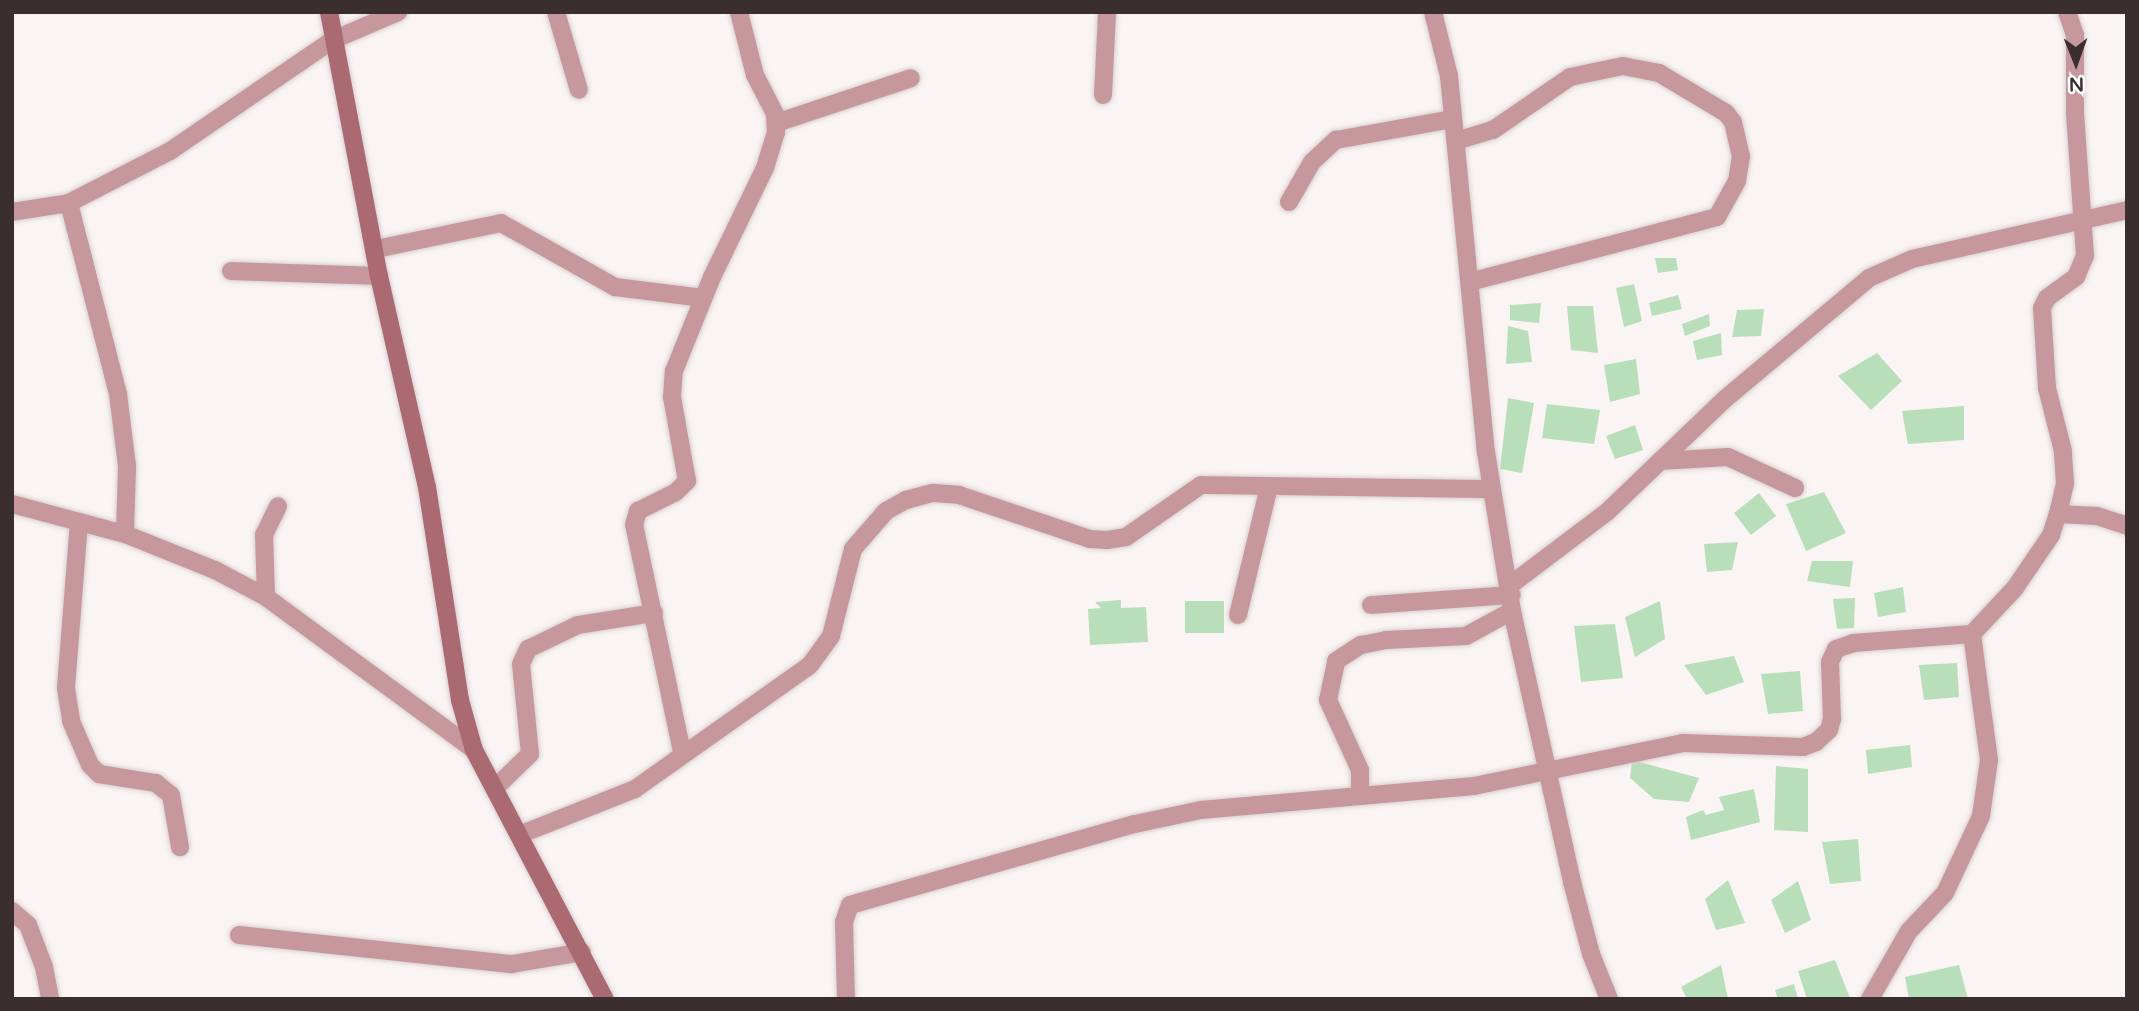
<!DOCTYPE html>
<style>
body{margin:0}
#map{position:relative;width:2139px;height:1011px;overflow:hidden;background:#fbf4f4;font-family:"Varela Round",sans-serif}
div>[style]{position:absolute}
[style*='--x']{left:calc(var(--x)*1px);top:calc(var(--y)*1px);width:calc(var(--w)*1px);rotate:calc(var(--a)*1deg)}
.building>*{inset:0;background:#b8deba}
.roads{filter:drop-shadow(0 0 2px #d8d0d1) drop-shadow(0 0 2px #d8d0d1)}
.minor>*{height:18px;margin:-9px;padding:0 9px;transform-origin:9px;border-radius:9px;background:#c6989d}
.tertiary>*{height:18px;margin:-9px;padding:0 9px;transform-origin:9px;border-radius:9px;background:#c6989d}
.secondary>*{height:18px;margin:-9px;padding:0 9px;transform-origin:9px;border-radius:9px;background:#ab6a72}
span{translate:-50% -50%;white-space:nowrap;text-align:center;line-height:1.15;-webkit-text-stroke:6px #fff;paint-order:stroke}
.frame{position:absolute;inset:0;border:14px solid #3b2e2f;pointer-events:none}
.north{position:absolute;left:2041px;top:28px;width:70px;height:70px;-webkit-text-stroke:5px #fff;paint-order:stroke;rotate:179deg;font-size:19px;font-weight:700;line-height:28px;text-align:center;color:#3b2e2f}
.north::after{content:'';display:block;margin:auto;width:24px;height:32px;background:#3b2e2f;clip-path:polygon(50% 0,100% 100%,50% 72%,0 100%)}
</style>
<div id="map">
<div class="building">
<div style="clip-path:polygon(1655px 258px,1676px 258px,1678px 270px,1658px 273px)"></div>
<div style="clip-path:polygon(1634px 284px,1642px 321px,1624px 327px,1616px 288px)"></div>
<div style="clip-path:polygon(1678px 295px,1682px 309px,1652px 316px,1649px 303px)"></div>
<div style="clip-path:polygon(1541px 303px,1539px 323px,1510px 320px,1510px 305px)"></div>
<div style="clip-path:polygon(1567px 306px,1593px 306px,1598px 353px,1571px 350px)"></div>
<div style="clip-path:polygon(1764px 309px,1761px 336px,1732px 337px,1737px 310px)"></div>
<div style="clip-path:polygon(1709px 314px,1710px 326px,1685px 336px,1682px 324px)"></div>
<div style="clip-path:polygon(1508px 326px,1528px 331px,1532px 362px,1506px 364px)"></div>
<div style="clip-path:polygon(1721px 333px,1722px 355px,1697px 360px,1693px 341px)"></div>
<div style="clip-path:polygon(1877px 353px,1902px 381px,1871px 410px,1838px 376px)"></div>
<div style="clip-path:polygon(1636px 359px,1640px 394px,1610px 402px,1604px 365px)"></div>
<div style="clip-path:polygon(1508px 398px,1534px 403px,1522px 473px,1500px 469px)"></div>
<div style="clip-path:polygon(1547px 404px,1600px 410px,1594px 444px,1542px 438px)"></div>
<div style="clip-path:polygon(1964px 406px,1964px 440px,1908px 444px,1902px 411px)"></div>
<div style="clip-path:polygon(1635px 425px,1643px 450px,1615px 459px,1606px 436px)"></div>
<div style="clip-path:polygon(1824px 492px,1846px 533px,1806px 551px,1786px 504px)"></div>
<div style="clip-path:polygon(1759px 493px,1776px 516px,1751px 535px,1734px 513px)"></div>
<div style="clip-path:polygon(1738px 542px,1732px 570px,1707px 572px,1704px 544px)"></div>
<div style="clip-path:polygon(1812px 561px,1853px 561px,1850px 587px,1807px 581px)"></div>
<div style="clip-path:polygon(1903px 587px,1906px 612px,1878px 617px,1874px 593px)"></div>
<div style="clip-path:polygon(1855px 598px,1854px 628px,1837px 629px,1833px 599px)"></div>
<div style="clip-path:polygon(1121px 600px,1121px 608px,1146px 607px,1148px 642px,1090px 645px,1088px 609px,1101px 608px,1095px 602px)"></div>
<div style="clip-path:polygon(1185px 601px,1224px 601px,1224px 633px,1185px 633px)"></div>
<div style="clip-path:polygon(1660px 601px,1665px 639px,1635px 657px,1625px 617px)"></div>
<div style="clip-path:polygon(1615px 624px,1623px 678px,1581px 682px,1574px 626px)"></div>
<div style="clip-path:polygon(1734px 656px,1744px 682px,1706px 695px,1684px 665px)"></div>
<div style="clip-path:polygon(1957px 663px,1959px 697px,1924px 700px,1919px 665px)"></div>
<div style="clip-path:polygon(1800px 671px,1803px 711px,1768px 714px,1761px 674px)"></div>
<div style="clip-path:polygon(1910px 745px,1912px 767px,1868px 774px,1866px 750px)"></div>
<div style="clip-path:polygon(1632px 760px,1699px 778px,1689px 802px,1654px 799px,1630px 778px)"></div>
<div style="clip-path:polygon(1776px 766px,1808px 769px,1808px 832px,1774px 830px)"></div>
<div style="clip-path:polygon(1754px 789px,1760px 822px,1691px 840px,1686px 817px,1703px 810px,1706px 815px,1724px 810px,1719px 797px)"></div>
<div style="clip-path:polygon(1858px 839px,1861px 881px,1830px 884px,1822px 842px)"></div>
<div style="clip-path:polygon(1728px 880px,1745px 923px,1716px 930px,1705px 899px)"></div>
<div style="clip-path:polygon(1798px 881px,1811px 920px,1785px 933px,1771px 900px)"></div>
<div style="clip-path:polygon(1835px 960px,1850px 998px,1807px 999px,1798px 971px)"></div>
<div style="clip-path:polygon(1721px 965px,1728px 999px,1687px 999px,1681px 987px)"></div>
<div style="clip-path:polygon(1959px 965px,1968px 999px,1909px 999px,1905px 977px)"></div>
<div style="clip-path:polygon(1794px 984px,1798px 999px,1778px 999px,1775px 990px)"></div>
</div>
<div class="roads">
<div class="minor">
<div style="--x:556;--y:12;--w:81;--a:73.6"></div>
<div style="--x:1433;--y:12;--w:66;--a:76"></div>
<div style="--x:1449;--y:76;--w:378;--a:84.4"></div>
<div style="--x:1486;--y:452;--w:161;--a:80.7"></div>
<div style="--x:1512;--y:611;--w:278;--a:77.5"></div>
<div style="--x:1572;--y:882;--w:74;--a:75.2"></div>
<div style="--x:1591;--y:954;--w:48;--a:68.2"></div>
<div style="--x:1103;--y:95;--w:83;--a:-87.2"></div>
<div style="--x:776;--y:123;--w:142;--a:-18.4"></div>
<div style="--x:1456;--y:141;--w:39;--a:-17"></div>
<div style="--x:1493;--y:130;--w:93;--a:-34.5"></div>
<div style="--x:1570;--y:77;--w:54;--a:-11.7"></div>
<div style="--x:1623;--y:66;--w:37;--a:11"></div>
<div style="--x:1659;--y:73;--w:78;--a:30.8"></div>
<div style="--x:1726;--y:113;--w:11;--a:52"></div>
<div style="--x:1733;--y:122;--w:35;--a:77"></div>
<div style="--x:1741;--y:156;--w:25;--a:99"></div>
<div style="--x:1737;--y:181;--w:41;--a:119.1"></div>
<div style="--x:1717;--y:217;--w:255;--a:165.3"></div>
<div style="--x:1289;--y:202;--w:46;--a:-60.1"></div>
<div style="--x:1312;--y:162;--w:33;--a:-43"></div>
<div style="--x:1336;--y:140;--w:119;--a:-10.2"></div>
<div style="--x:12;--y:212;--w:58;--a:-9"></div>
<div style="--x:376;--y:249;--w:128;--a:-11.7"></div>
<div style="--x:501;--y:223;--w:131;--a:29.3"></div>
<div style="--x:615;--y:287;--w:89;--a:7.1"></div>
<div style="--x:231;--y:271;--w:148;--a:1.9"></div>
<div style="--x:1660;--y:461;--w:68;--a:-3.4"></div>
<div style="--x:1728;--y:457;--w:74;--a:24.8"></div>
<div style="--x:2058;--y:514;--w:32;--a:-77"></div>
<div style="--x:2065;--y:483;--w:32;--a:-94"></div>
<div style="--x:2063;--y:451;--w:65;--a:-104.3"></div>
<div style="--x:2047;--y:388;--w:80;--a:-93.6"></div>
<div style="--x:2042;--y:308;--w:11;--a:-63"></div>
<div style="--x:2047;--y:298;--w:36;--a:-36"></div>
<div style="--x:2076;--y:277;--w:23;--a:-67"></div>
<div style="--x:2085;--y:256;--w:144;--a:-94"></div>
<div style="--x:2075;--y:112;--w:77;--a:-90"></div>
<div style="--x:2075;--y:35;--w:24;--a:-109"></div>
<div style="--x:79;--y:522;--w:167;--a:94.5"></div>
<div style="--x:66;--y:688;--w:33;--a:81"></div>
<div style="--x:71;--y:721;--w:48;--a:66.6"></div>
<div style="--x:90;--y:765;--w:13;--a:45"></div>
<div style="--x:99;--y:774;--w:58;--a:9"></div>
<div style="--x:156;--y:783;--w:19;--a:39"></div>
<div style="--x:171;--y:795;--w:53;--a:80.2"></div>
<div style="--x:125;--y:534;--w:68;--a:-88.3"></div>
<div style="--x:127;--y:466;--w:73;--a:-97.1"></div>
<div style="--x:118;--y:394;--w:197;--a:-104.4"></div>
<div style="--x:69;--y:203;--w:114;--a:-27.2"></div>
<div style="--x:170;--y:151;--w:197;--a:-34.3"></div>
<div style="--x:333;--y:40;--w:71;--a:-23.3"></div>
<div style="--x:1509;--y:586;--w:123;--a:-37.1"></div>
<div style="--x:1607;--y:512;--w:163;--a:-43.8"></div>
<div style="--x:1725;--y:399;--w:188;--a:-40"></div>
<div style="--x:1869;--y:278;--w:47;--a:-23.8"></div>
<div style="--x:1912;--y:259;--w:221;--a:-12.8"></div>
<div style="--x:266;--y:597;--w:62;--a:-91.8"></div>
<div style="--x:264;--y:535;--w:32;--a:-64"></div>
<div style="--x:1371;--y:605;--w:141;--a:-4.1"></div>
<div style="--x:1238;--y:615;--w:132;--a:-76.4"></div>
<div style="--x:682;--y:752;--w:232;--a:-101.9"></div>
<div style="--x:634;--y:525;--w:15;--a:-74"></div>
<div style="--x:638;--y:511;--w:42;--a:-26.6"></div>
<div style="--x:676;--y:492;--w:16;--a:-45"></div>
<div style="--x:687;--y:481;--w:85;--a:-100.1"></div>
<div style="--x:672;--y:397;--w:26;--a:-86"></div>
<div style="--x:674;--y:371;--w:101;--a:-68"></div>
<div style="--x:712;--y:277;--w:121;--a:-64.1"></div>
<div style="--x:765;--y:168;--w:37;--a:-73"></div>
<div style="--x:776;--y:133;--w:19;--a:-93"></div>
<div style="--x:775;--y:114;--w:44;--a:-117.1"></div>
<div style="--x:755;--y:75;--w:65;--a:-104.3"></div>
<div style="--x:495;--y:788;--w:49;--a:-44.2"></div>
<div style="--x:530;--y:754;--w:90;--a:-95.7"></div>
<div style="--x:521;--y:664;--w:17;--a:-65"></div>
<div style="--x:528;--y:649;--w:55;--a:-25.6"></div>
<div style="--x:578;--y:625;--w:77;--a:-9"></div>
<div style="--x:1360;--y:795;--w:25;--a:-90"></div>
<div style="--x:1360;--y:770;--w:77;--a:-114.6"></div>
<div style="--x:1328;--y:700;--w:40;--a:-78"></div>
<div style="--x:1336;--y:661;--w:30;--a:-33"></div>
<div style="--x:1361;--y:645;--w:25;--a:-11"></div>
<div style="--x:1386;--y:640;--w:80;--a:-2.9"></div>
<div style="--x:1466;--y:636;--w:52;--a:-28.5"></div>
<div style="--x:519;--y:835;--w:125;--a:-21.6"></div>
<div style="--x:635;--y:789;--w:214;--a:-35.3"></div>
<div style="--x:810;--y:665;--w:36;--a:-54"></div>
<div style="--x:831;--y:636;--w:90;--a:-75.8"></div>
<div style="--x:853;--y:549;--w:50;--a:-49"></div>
<div style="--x:886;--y:511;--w:23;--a:-29"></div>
<div style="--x:906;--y:500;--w:28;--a:-15"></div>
<div style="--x:933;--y:493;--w:26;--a:4"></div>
<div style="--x:959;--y:495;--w:138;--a:18.6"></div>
<div style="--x:1090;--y:539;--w:17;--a:3"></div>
<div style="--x:1107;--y:540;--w:19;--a:-9"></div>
<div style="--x:1126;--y:537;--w:91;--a:-34.7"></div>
<div style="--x:1201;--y:485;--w:290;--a:0.8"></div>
<div style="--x:12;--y:911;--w:21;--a:41"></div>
<div style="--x:28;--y:925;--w:45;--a:69.1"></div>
<div style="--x:44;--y:967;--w:33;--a:79"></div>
<div style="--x:239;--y:935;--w:275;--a:6.1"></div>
<div style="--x:512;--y:964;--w:71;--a:-9.7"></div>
<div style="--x:846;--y:999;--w:77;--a:-91.5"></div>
<div style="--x:844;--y:922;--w:18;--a:-71"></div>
<div style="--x:850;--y:905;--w:296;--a:-15.9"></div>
<div style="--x:1135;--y:824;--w:67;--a:-12"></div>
<div style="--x:1201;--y:810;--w:274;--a:-5"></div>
<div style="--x:1474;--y:786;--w:213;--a:-11.6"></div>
<div style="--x:1683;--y:743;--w:120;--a:1.9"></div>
<div style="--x:1803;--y:747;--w:14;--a:-21"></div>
<div style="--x:1816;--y:742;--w:18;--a:-43"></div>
<div style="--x:1829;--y:730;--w:11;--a:-75"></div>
<div style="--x:1832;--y:719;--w:57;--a:-92"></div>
<div style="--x:1830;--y:662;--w:14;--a:-65"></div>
<div style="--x:1836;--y:649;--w:18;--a:-19"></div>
<div style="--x:1853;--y:643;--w:119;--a:-4.3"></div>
<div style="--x:1972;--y:634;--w:63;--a:-46.9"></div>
<div style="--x:2015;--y:588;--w:64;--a:-55.8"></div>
<div style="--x:2051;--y:535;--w:22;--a:-72"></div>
<div style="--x:2058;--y:514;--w:39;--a:3"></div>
<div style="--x:2097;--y:516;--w:32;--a:18"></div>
<div style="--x:1870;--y:999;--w:78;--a:-60.2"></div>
<div style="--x:1909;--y:931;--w:52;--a:-46.5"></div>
<div style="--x:1945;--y:893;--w:85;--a:-64.9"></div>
<div style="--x:1981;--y:816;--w:57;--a:-81.9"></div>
<div style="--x:1989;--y:760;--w:127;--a:-97.7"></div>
</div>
<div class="tertiary">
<div style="--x:12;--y:504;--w:117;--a:14.9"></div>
<div style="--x:125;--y:534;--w:97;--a:21.8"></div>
<div style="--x:215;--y:570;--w:58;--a:27.9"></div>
<div style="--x:266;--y:597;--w:258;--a:36.3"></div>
</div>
<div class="secondary">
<div style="--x:329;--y:12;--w:269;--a:79.3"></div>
<div style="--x:379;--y:276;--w:216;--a:77.2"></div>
<div style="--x:427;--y:487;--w:216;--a:81.2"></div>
<div style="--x:460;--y:700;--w:52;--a:74.4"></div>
<div style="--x:474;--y:750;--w:281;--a:62.3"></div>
</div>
</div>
<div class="frame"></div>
<div class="north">N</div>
</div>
